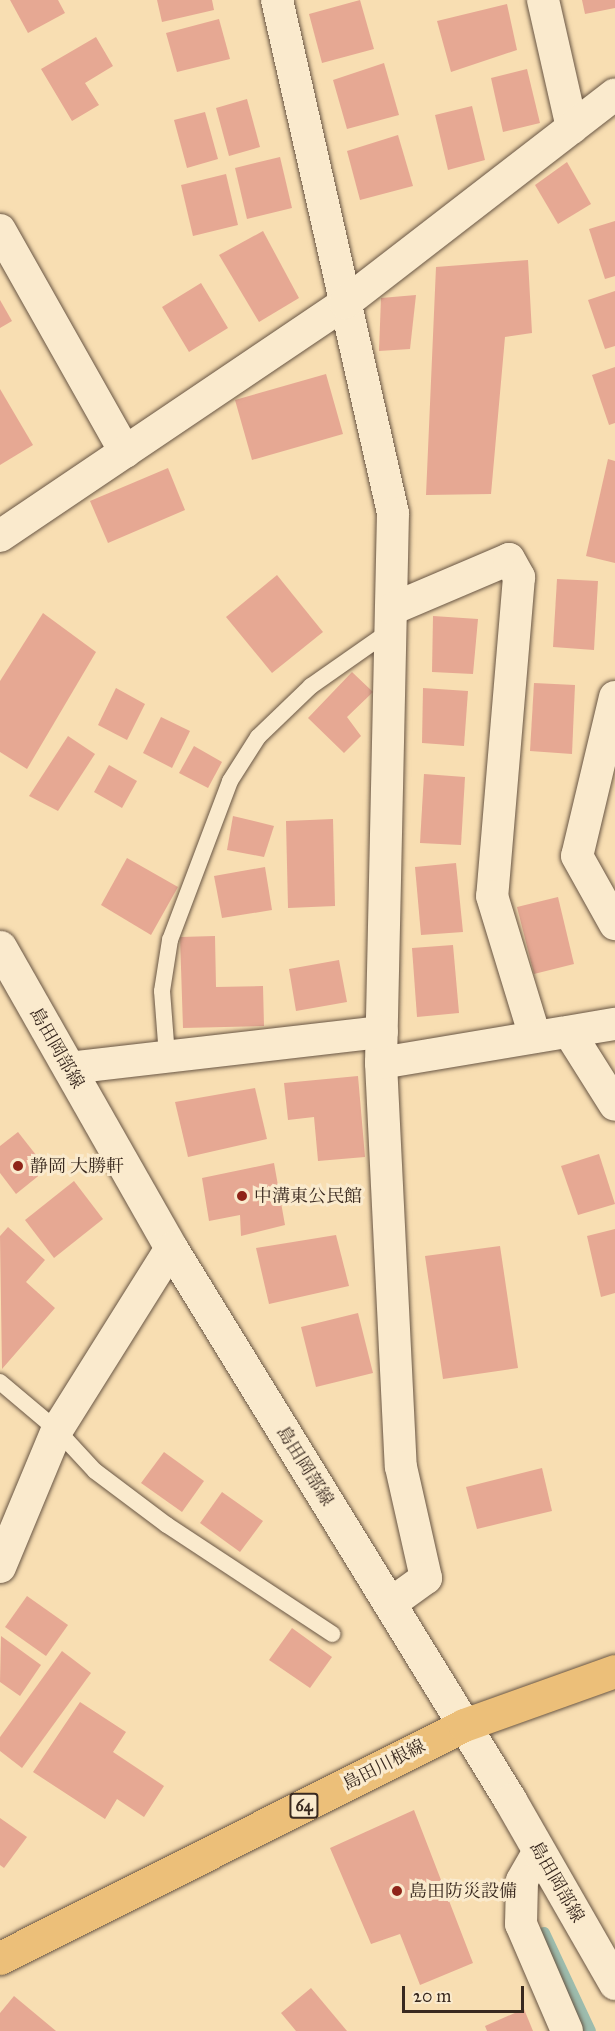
<!DOCTYPE html>
<meta charset="utf-8">
<style>
body{margin:0}
#map{position:relative;width:615px;height:2031px;overflow:hidden;background:#f8deb2;font-family:"IM FELL Great Primer","Noto Serif JP",serif}
div>[style]{position:absolute}
[style*='--x']{left:calc(var(--x)*1px);top:calc(var(--y)*1px);width:calc(var(--w)*1px);rotate:calc(var(--a)*1deg)}
.stream>*{height:12px;margin:-6px;padding:0 6px;transform-origin:6px;border-radius:6px;background:#9dbcad}
.building>*{inset:0;background:#e6a893}
.roads{filter:drop-shadow(0 0 2px #695644) drop-shadow(0 0 2px #695644)}
.service>*{height:16px;margin:-8px;padding:0 8px;transform-origin:8px;border-radius:8px;background:#faeacd}
.minor>*{height:32px;margin:-16px;padding:0 16px;transform-origin:16px;border-radius:16px;background:#faeacd}
.secondary>*{height:33px;margin:-16.5px;padding:0 16.5px;transform-origin:16.5px;border-radius:16.5px;background:#faeacd}
.primary>*{height:33px;margin:-16.5px;padding:0 16.5px;transform-origin:16.5px;border-radius:16.5px;background:#ecbf79}
.dots>*{width:16px;height:16px;translate:-50% -50%;box-sizing:border-box;border:3px solid #faeacd;border-radius:50%}
span{translate:-50% -50%;white-space:nowrap;text-align:center;line-height:1.15;-webkit-text-stroke:6px #faeacd;paint-order:stroke}
.shield-label span{padding:2px 4px;background:#faeacd;border:2px solid;border-radius:4px;-webkit-text-stroke-width:0}
.shield-label{font-size:16px;color:#39291f;font-weight:700}
.street-label{font-size:18px;color:#39291f}
.poi-label{font-size:18px;color:#39291f}
.left{translate:0 -50%;text-align:left}
.scale{position:absolute;left:402px;top:1986px;width:122px;height:27px;box-sizing:border-box;border:3px solid #39291f;border-top:0;padding-left:8px;font-size:18px;line-height:21px;white-space:nowrap;color:#39291f;-webkit-text-stroke:4px #faeacd;paint-order:stroke}
</style>
<div id="map">
<div class="stream">
<div style="--x:544;--y:1933;--w:108;--a:64.9"></div>
</div>
<div class="building">
<div style="clip-path:polygon(10px 0,58px 0,65px 13px,28px 33px)"></div>
<div style="clip-path:polygon(157px 0,212px 0,214px 10px,162px 22px)"></div>
<div style="clip-path:polygon(360px 0,374px 49px,322px 63px,309px 14px)"></div>
<div style="clip-path:polygon(582px 0,615px 0,615px 8px,585px 14px)"></div>
<div style="clip-path:polygon(507px 4px,517px 50px,451px 72px,437px 21px)"></div>
<div style="clip-path:polygon(219px 19px,230px 59px,177px 72px,166px 33px)"></div>
<div style="clip-path:polygon(96px 37px,113px 66px,85px 83px,99px 105px,72px 121px,41px 69px)"></div>
<div style="clip-path:polygon(384px 63px,399px 115px,347px 129px,333px 80px)"></div>
<div style="clip-path:polygon(527px 69px,540px 123px,503px 132px,491px 78px)"></div>
<div style="clip-path:polygon(247px 99px,260px 147px,229px 156px,216px 108px)"></div>
<div style="clip-path:polygon(472px 106px,485px 160px,448px 170px,435px 115px)"></div>
<div style="clip-path:polygon(205px 112px,218px 159px,187px 168px,174px 120px)"></div>
<div style="clip-path:polygon(398px 135px,413px 186px,360px 200px,347px 151px)"></div>
<div style="clip-path:polygon(280px 157px,292px 208px,247px 219px,235px 168px)"></div>
<div style="clip-path:polygon(567px 162px,591px 204px,558px 224px,535px 185px)"></div>
<div style="clip-path:polygon(226px 174px,238px 225px,193px 236px,181px 185px)"></div>
<div style="clip-path:polygon(615px 221px,615px 276px,605px 279px,589px 229px)"></div>
<div style="clip-path:polygon(263px 231px,299px 298px,259px 322px,219px 255px)"></div>
<div style="clip-path:polygon(528px 260px,532px 333px,505px 337px,491px 494px,426px 495px,436px 267px)"></div>
<div style="clip-path:polygon(201px 283px,228px 328px,189px 352px,162px 307px)"></div>
<div style="clip-path:polygon(615px 291px,615px 346px,605px 349px,588px 300px)"></div>
<div style="clip-path:polygon(416px 295px,410px 349px,379px 351px,381px 298px)"></div>
<div style="clip-path:polygon(0 300px,12px 321px,0 328px)"></div>
<div style="clip-path:polygon(615px 367px,615px 423px,609px 425px,592px 375px)"></div>
<div style="clip-path:polygon(326px 374px,343px 434px,252px 460px,235px 400px)"></div>
<div style="clip-path:polygon(0 389px,33px 445px,0 465px)"></div>
<div style="clip-path:polygon(608px 459px,615px 461px,615px 563px,586px 556px)"></div>
<div style="clip-path:polygon(168px 468px,185px 510px,108px 543px,90px 501px)"></div>
<div style="clip-path:polygon(277px 575px,323px 632px,272px 673px,226px 617px)"></div>
<div style="clip-path:polygon(557px 579px,598px 581px,594px 650px,553px 647px)"></div>
<div style="clip-path:polygon(43px 613px,96px 652px,27px 769px,0 752px,0 681px)"></div>
<div style="clip-path:polygon(433px 616px,478px 619px,473px 674px,432px 672px)"></div>
<div style="clip-path:polygon(352px 672px,373px 692px,347px 717px,361px 736px,344px 753px,308px 718px)"></div>
<div style="clip-path:polygon(534px 683px,575px 685px,572px 754px,530px 751px)"></div>
<div style="clip-path:polygon(116px 688px,145px 704px,127px 740px,98px 725px)"></div>
<div style="clip-path:polygon(423px 688px,468px 691px,464px 746px,422px 743px)"></div>
<div style="clip-path:polygon(161px 717px,190px 731px,172px 768px,143px 753px)"></div>
<div style="clip-path:polygon(68px 736px,95px 754px,58px 811px,29px 796px)"></div>
<div style="clip-path:polygon(194px 746px,222px 762px,208px 788px,179px 773px)"></div>
<div style="clip-path:polygon(109px 765px,137px 781px,122px 808px,94px 792px)"></div>
<div style="clip-path:polygon(424px 774px,465px 777px,461px 845px,420px 843px)"></div>
<div style="clip-path:polygon(233px 816px,274px 826px,264px 857px,227px 850px)"></div>
<div style="clip-path:polygon(333px 819px,335px 906px,288px 908px,286px 821px)"></div>
<div style="clip-path:polygon(127px 858px,178px 887px,151px 935px,101px 905px)"></div>
<div style="clip-path:polygon(456px 863px,463px 932px,421px 935px,415px 867px)"></div>
<div style="clip-path:polygon(265px 867px,272px 910px,222px 918px,214px 876px)"></div>
<div style="clip-path:polygon(558px 897px,574px 964px,534px 974px,517px 907px)"></div>
<div style="clip-path:polygon(215px 936px,216px 987px,263px 986px,264px 1026px,183px 1028px,180px 937px)"></div>
<div style="clip-path:polygon(453px 945px,459px 1013px,417px 1017px,412px 948px)"></div>
<div style="clip-path:polygon(339px 960px,347px 1002px,296px 1011px,289px 969px)"></div>
<div style="clip-path:polygon(358px 1076px,365px 1157px,318px 1161px,314px 1117px,288px 1120px,284px 1083px)"></div>
<div style="clip-path:polygon(255px 1088px,267px 1139px,188px 1157px,175px 1102px)"></div>
<div style="clip-path:polygon(18px 1132px,47px 1169px,16px 1194px,0 1173px,0 1146px)"></div>
<div style="clip-path:polygon(599px 1154px,615px 1204px,578px 1215px,561px 1166px)"></div>
<div style="clip-path:polygon(274px 1163px,285px 1225px,241px 1236px,240px 1215px,209px 1221px,202px 1178px)"></div>
<div style="clip-path:polygon(74px 1181px,103px 1219px,54px 1258px,25px 1220px)"></div>
<div style="clip-path:polygon(8px 1227px,45px 1260px,26px 1282px,55px 1308px,2px 1369px,0 1236px)"></div>
<div style="clip-path:polygon(615px 1229px,615px 1293px,601px 1297px,587px 1236px)"></div>
<div style="clip-path:polygon(336px 1235px,349px 1286px,269px 1304px,256px 1248px)"></div>
<div style="clip-path:polygon(500px 1246px,518px 1368px,443px 1379px,425px 1256px)"></div>
<div style="clip-path:polygon(358px 1313px,373px 1373px,316px 1387px,301px 1327px)"></div>
<div style="clip-path:polygon(164px 1452px,204px 1481px,182px 1512px,141px 1483px)"></div>
<div style="clip-path:polygon(542px 1468px,552px 1511px,477px 1529px,466px 1487px)"></div>
<div style="clip-path:polygon(222px 1492px,263px 1521px,240px 1552px,200px 1523px)"></div>
<div style="clip-path:polygon(27px 1596px,68px 1625px,46px 1656px,5px 1627px)"></div>
<div style="clip-path:polygon(292px 1628px,332px 1657px,310px 1688px,269px 1660px)"></div>
<div style="clip-path:polygon(1px 1636px,41px 1665px,20px 1696px,0 1682px)"></div>
<div style="clip-path:polygon(62px 1651px,91px 1673px,22px 1768px,0 1751px,0 1737px)"></div>
<div style="clip-path:polygon(80px 1702px,126px 1732px,113px 1752px,164px 1786px,144px 1817px,117px 1799px,105px 1819px,33px 1772px)"></div>
<div style="clip-path:polygon(414px 1810px,473px 1963px,420px 1985px,400px 1934px,371px 1944px,330px 1848px)"></div>
<div style="clip-path:polygon(0 1818px,27px 1837px,4px 1868px,0 1865px)"></div>
<div style="clip-path:polygon(311px 1988px,347px 2031px,296px 2031px,281px 2013px)"></div>
<div style="clip-path:polygon(14px 1996px,56px 2031px,0 2031px,0 2013px)"></div>
<div style="clip-path:polygon(524px 2009px,533px 2031px,487px 2031px,485px 2026px)"></div>
</div>
<div class="roads">
<div class="service">
<div style="--x:167;--y:1056;--w:65;--a:-94.4"></div>
<div style="--x:162;--y:991;--w:52;--a:-81.1"></div>
<div style="--x:170;--y:940;--w:170;--a:-69.3"></div>
<div style="--x:230;--y:781;--w:52;--a:-57.5"></div>
<div style="--x:258;--y:737;--w:74;--a:-43.9"></div>
<div style="--x:311;--y:686;--w:98;--a:-35"></div>
<div style="--x:0;--y:1382;--w:75;--a:40.1"></div>
<div style="--x:57;--y:1430;--w:56;--a:47.2"></div>
<div style="--x:95;--y:1471;--w:90;--a:36.9"></div>
<div style="--x:167;--y:1525;--w:198;--a:33.4"></div>
</div>
<div class="minor">
<div style="--x:277;--y:0;--w:526;--a:77.26"></div>
<div style="--x:393;--y:513;--w:550;--a:91.25"></div>
<div style="--x:381;--y:1063;--w:404;--a:87.2"></div>
<div style="--x:401;--y:1467;--w:114;--a:77.3"></div>
<div style="--x:426;--y:1578;--w:44;--a:144.2"></div>
<div style="--x:543;--y:0;--w:131;--a:77.2"></div>
<div style="--x:0;--y:230;--w:255;--a:60.6"></div>
<div style="--x:0;--y:536;--w:416;--a:-34"></div>
<div style="--x:345;--y:303;--w:341;--a:-37.7"></div>
<div style="--x:392;--y:609;--w:127;--a:-23.1"></div>
<div style="--x:509;--y:559;--w:21;--a:61"></div>
<div style="--x:519;--y:577;--w:320;--a:94.8"></div>
<div style="--x:492;--y:896;--w:147;--a:73"></div>
<div style="--x:615;--y:697;--w:163;--a:103.4"></div>
<div style="--x:577;--y:856;--w:78;--a:60.8"></div>
<div style="--x:569;--y:1032;--w:86;--a:57.8"></div>
<div style="--x:381;--y:1063;--w:237;--a:-9.5"></div>
<div style="--x:69;--y:1068;--w:315;--a:-6.6"></div>
<div style="--x:0;--y:1567;--w:148;--a:-67.4"></div>
<div style="--x:57;--y:1430;--w:215;--a:-57.9"></div>
<div style="--x:539;--y:1851;--w:34;--a:120"></div>
<div style="--x:522;--y:1881;--w:43;--a:91.3"></div>
<div style="--x:521;--y:1924;--w:116;--a:66.7"></div>
</div>
<div class="secondary">
<div style="--x:0;--y:947;--w:346;--a:60.4"></div>
<div style="--x:171;--y:1248;--w:648;--a:58.44"></div>
<div style="--x:510;--y:1800;--w:211;--a:60.2"></div>
</div>
<div class="primary">
<div style="--x:0;--y:1958;--w:519;--a:-26.66"></div>
<div style="--x:464;--y:1725;--w:160;--a:-19.7"></div>
</div>
</div>
<div class="dots">
<div style="left:18px;top:1166px;background:#8f2418"></div>
<div style="left:242px;top:1196px;background:#8f2418"></div>
<div style="left:397px;top:1891px;background:#8f2418"></div>
</div>
<div class="shield-label">
<span style="left:304px;top:1806px">64</span>
</div>
<div class="street-label">
<span style="left:57px;top:1048px;rotate:60deg">島田岡部線</span>
<span style="left:305px;top:1466px;rotate:58deg">島田岡部線</span>
<span style="left:384px;top:1765px;rotate:-27deg">島田川根線</span>
<span style="left:557px;top:1882px;rotate:60deg">島田岡部線</span>
</div>
<div class="poi-label">
<span class="left" style="left:30px;top:1166px">静岡 大勝軒</span>
<span class="left" style="left:254px;top:1196px">中溝東公民館</span>
<span class="left" style="left:409px;top:1891px">島田防災設備</span>
</div>
<div class="scale">20 m</div>
</div>
